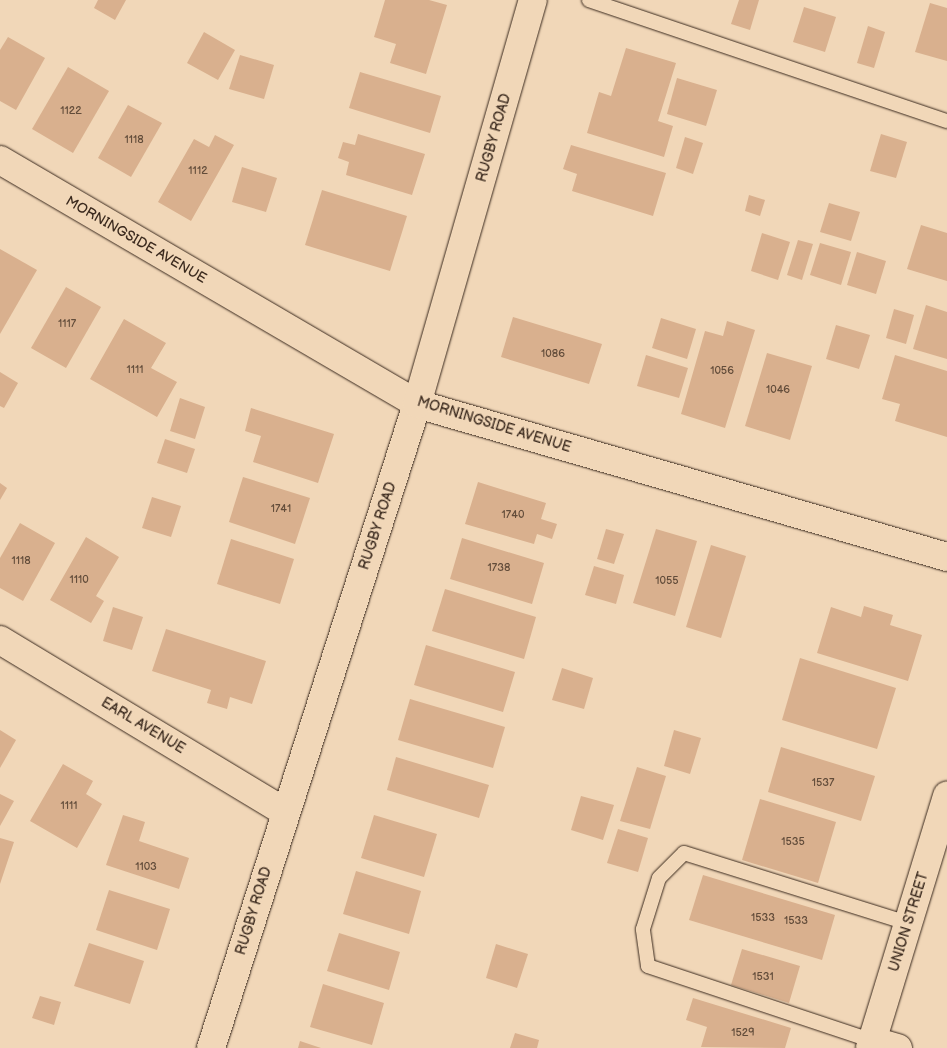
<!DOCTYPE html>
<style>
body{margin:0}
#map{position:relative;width:947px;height:1048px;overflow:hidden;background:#f1d7b8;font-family:"Balsamiq Sans",sans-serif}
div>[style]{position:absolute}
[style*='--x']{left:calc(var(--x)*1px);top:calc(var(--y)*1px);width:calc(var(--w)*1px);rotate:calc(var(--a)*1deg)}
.building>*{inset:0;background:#d9b08e}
.roads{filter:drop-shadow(0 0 1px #3b2a1e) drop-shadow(0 0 1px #3b2a1e)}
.service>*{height:14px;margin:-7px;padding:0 7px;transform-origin:7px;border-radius:7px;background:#f1d7b8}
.minor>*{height:28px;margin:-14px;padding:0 14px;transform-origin:14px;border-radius:14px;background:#f1d7b8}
.secondary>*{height:28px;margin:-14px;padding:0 14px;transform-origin:14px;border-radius:14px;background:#f1d7b8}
span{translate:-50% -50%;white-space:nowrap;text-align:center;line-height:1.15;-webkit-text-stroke:4px #f1d7b8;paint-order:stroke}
.number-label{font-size:11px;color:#624c3a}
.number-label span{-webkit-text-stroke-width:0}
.street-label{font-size:14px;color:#3b2a1e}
</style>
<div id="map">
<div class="building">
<div style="clip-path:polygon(98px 0,126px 0,115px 20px,94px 8px)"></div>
<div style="clip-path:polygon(385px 0,429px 0,447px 5px,426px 74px,390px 63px,396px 44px,374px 37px)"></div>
<div style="clip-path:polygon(739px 0,759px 0,750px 30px,731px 24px)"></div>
<div style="clip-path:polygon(930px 3px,947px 8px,947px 61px,915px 52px)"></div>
<div style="clip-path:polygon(804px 7px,836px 17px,825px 52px,793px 42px)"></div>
<div style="clip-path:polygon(868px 26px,885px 32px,874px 68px,857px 63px)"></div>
<div style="clip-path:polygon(204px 32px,235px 50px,218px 80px,187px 63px)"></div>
<div style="clip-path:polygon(8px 37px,45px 58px,16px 110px,0 101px,0 50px)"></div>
<div style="clip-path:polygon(626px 48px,676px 63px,658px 121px,673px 126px,664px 157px,587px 133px,599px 92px,611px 96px)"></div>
<div style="clip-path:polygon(240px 55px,274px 65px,264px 99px,229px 89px)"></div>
<div style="clip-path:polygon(68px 67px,109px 91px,73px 153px,32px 129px)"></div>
<div style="clip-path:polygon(360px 72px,441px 96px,430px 133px,349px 108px)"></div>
<div style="clip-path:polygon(677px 78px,717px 90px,706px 126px,667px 114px)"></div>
<div style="clip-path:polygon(128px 105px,162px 123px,131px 177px,98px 158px)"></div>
<div style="clip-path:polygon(358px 134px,425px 154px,412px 195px,346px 175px,349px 162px,338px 158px,343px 142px,355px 145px)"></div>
<div style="clip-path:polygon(881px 134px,907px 142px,896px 178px,870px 171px)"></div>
<div style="clip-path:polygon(215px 135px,234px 145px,191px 221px,158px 202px,194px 139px,209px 147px)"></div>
<div style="clip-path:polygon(685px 137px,703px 143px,693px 174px,676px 168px)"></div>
<div style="clip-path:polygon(571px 145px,666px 173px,653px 216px,572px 191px,577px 174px,563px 169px)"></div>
<div style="clip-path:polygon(242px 167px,277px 178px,266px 212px,232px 202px)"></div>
<div style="clip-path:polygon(322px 190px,407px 216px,390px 271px,305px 245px)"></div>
<div style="clip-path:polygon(749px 195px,765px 200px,760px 216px,745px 211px)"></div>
<div style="clip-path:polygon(829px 203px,860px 212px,851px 241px,820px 232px)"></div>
<div style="clip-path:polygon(921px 225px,947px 233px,947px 281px,907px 269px)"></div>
<div style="clip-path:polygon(762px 233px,790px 242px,778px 280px,751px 271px)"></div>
<div style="clip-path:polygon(798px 240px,813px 244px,802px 280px,787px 275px)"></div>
<div style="clip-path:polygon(820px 243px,851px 252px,841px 285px,810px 275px)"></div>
<div style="clip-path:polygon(0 249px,37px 270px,0 334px)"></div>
<div style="clip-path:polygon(857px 252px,886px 261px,876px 294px,847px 285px)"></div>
<div style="clip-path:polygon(66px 287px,101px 307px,66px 368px,31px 348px)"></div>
<div style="clip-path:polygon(926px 305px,947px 312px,947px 359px,913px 349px)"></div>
<div style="clip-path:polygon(894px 309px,914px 315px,906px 344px,886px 338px)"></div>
<div style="clip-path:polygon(513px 317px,602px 344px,589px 384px,501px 357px)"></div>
<div style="clip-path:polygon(661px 318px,696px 329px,687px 359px,652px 348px)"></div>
<div style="clip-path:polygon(124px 319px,166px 343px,151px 368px,177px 382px,157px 417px,90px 379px)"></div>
<div style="clip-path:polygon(727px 321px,755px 330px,725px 428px,681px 414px,705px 331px,723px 336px)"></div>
<div style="clip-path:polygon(836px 325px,870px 335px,859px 369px,826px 359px)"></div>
<div style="clip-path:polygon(767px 353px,812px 366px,790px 440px,745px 426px)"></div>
<div style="clip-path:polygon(646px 355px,688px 368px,679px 398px,637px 386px)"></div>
<div style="clip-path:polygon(895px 355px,947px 371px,947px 437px,895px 421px,900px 404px,882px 399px)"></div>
<div style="clip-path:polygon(0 372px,18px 383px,4px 408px,0 406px)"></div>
<div style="clip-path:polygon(180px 398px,205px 407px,195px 439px,170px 431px)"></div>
<div style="clip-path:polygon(251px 408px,334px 434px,318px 483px,253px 462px,261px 436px,245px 431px)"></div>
<div style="clip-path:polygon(165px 439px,195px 449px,187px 473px,157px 463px)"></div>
<div style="clip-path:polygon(243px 477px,310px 498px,295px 544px,229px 522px)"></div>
<div style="clip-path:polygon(478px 482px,546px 503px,541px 519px,557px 524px,552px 539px,537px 534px,534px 544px,465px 524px)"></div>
<div style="clip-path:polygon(0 483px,7px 488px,0 500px)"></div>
<div style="clip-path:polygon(152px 497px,181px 506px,171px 537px,142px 528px)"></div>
<div style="clip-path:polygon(20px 523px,55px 543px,23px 601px,0 588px,0 558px)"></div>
<div style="clip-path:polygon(606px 529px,624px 534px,614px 564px,597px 559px)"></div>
<div style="clip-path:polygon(656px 529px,697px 541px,675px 616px,633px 603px)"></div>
<div style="clip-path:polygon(86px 537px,119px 557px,96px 596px,104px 601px,91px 623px,50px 600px)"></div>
<div style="clip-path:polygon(462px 538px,544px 563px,532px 604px,450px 579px)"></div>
<div style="clip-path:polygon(231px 539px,294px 559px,280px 604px,217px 584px)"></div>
<div style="clip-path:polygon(711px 545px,746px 556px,721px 638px,686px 627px)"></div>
<div style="clip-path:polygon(594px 566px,624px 575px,616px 604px,585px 595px)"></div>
<div style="clip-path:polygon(445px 589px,536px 617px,524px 659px,432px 631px)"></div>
<div style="clip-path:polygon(864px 606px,893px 615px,890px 625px,922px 635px,908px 681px,817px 653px,831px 607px,861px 617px)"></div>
<div style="clip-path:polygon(113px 607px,143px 617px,132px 650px,103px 641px)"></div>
<div style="clip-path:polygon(166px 629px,266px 661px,252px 704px,230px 697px,227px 709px,207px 703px,211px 690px,152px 671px)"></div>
<div style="clip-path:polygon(426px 645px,515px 672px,503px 712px,414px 685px)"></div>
<div style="clip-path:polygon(800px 658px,896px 688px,877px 749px,782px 720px)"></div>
<div style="clip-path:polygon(562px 668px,593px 678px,584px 709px,552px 700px)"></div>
<div style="clip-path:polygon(410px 699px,505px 727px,493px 768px,398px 740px)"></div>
<div style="clip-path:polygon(0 730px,16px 740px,0 768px)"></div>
<div style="clip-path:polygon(674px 730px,701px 738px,690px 774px,664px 766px)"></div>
<div style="clip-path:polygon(781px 747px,875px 776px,861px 821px,768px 792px)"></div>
<div style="clip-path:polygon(396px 757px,489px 785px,479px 818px,387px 790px)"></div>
<div style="clip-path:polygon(63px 764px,93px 781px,86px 794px,102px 804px,77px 848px,30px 821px)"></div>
<div style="clip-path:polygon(637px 767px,666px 776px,650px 829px,620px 821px)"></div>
<div style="clip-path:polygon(0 794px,14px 801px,0 826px)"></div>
<div style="clip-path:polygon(581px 796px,614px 805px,603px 840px,571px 830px)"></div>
<div style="clip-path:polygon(760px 799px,836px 822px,818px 883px,742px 860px)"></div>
<div style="clip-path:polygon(123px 815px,145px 822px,139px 841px,189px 858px,179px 889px,106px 865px)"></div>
<div style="clip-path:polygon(374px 815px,437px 834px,424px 877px,361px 858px)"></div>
<div style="clip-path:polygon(618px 829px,648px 838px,638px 872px,607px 863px)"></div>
<div style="clip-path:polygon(0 838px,14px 842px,0 884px)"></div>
<div style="clip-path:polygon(356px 871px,421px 891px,409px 934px,343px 914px)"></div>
<div style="clip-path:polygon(703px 875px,835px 915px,822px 960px,689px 920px)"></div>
<div style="clip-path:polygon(109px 890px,170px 909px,157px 950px,96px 930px)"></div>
<div style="clip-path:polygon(339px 933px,400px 952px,389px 990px,327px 971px)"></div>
<div style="clip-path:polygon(89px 943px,144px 961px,130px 1004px,74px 986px)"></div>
<div style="clip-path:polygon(496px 944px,528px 954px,517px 988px,486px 978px)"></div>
<div style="clip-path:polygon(742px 949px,800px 966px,789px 1003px,731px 985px)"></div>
<div style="clip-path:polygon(323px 984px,384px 1003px,372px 1045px,310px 1027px)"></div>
<div style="clip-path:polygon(40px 996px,61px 1002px,54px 1025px,32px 1018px)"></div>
<div style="clip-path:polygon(693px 998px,791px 1028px,785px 1048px,701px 1047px,707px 1027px,686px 1020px)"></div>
<div style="clip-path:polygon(515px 1033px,539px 1040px,537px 1048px,510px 1048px)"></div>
<div style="clip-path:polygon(300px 1041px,321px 1048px,298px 1048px)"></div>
</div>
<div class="roads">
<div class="service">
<div style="--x:589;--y:0;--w:378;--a:18.7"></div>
<div style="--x:873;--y:1041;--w:237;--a:-161.6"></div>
<div style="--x:648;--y:966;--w:37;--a:-98"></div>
<div style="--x:643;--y:929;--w:53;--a:-72.6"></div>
<div style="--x:659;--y:878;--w:35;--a:-45"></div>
<div style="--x:684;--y:853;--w:235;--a:17.4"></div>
</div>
<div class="minor">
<div style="--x:0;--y:160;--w:483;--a:30.3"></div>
<div style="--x:417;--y:404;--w:552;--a:16.1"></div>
<div style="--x:0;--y:640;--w:333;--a:31.1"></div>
<div style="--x:873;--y:1041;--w:26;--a:16"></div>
<div style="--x:211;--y:1048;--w:676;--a:-72.26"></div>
<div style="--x:417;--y:404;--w:420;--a:-74"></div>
</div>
<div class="secondary">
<div style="--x:870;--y:1048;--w:264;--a:-73"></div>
</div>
</div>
<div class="number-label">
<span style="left:71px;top:111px">1122</span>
<span style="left:134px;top:140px">1118</span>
<span style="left:198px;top:171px">1112</span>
<span style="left:67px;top:324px">1117</span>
<span style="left:553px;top:354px">1086</span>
<span style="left:135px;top:370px">1111</span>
<span style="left:722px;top:371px">1056</span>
<span style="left:778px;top:390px">1046</span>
<span style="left:281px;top:509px">1741</span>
<span style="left:513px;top:515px">1740</span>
<span style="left:21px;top:561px">1118</span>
<span style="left:499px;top:568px">1738</span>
<span style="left:79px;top:580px">1110</span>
<span style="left:667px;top:581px">1055</span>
<span style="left:823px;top:783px">1537</span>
<span style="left:69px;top:806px">1111</span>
<span style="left:793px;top:842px">1535</span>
<span style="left:146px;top:867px">1103</span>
<span style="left:763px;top:918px">1533</span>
<span style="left:796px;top:921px">1533</span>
<span style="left:763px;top:977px">1531</span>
<span style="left:743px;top:1033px">1529</span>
</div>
<div class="street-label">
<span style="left:494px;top:138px;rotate:-74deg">RUGBY ROAD</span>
<span style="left:136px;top:240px;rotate:30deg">MORNINGSIDE AVENUE</span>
<span style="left:494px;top:425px;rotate:17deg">MORNINGSIDE AVENUE</span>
<span style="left:378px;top:526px;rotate:-72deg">RUGBY ROAD</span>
<span style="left:143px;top:726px;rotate:31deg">EARL AVENUE</span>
<span style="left:254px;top:911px;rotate:-73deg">RUGBY ROAD</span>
<span style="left:909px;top:922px;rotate:-73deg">UNION STREET</span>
</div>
</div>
